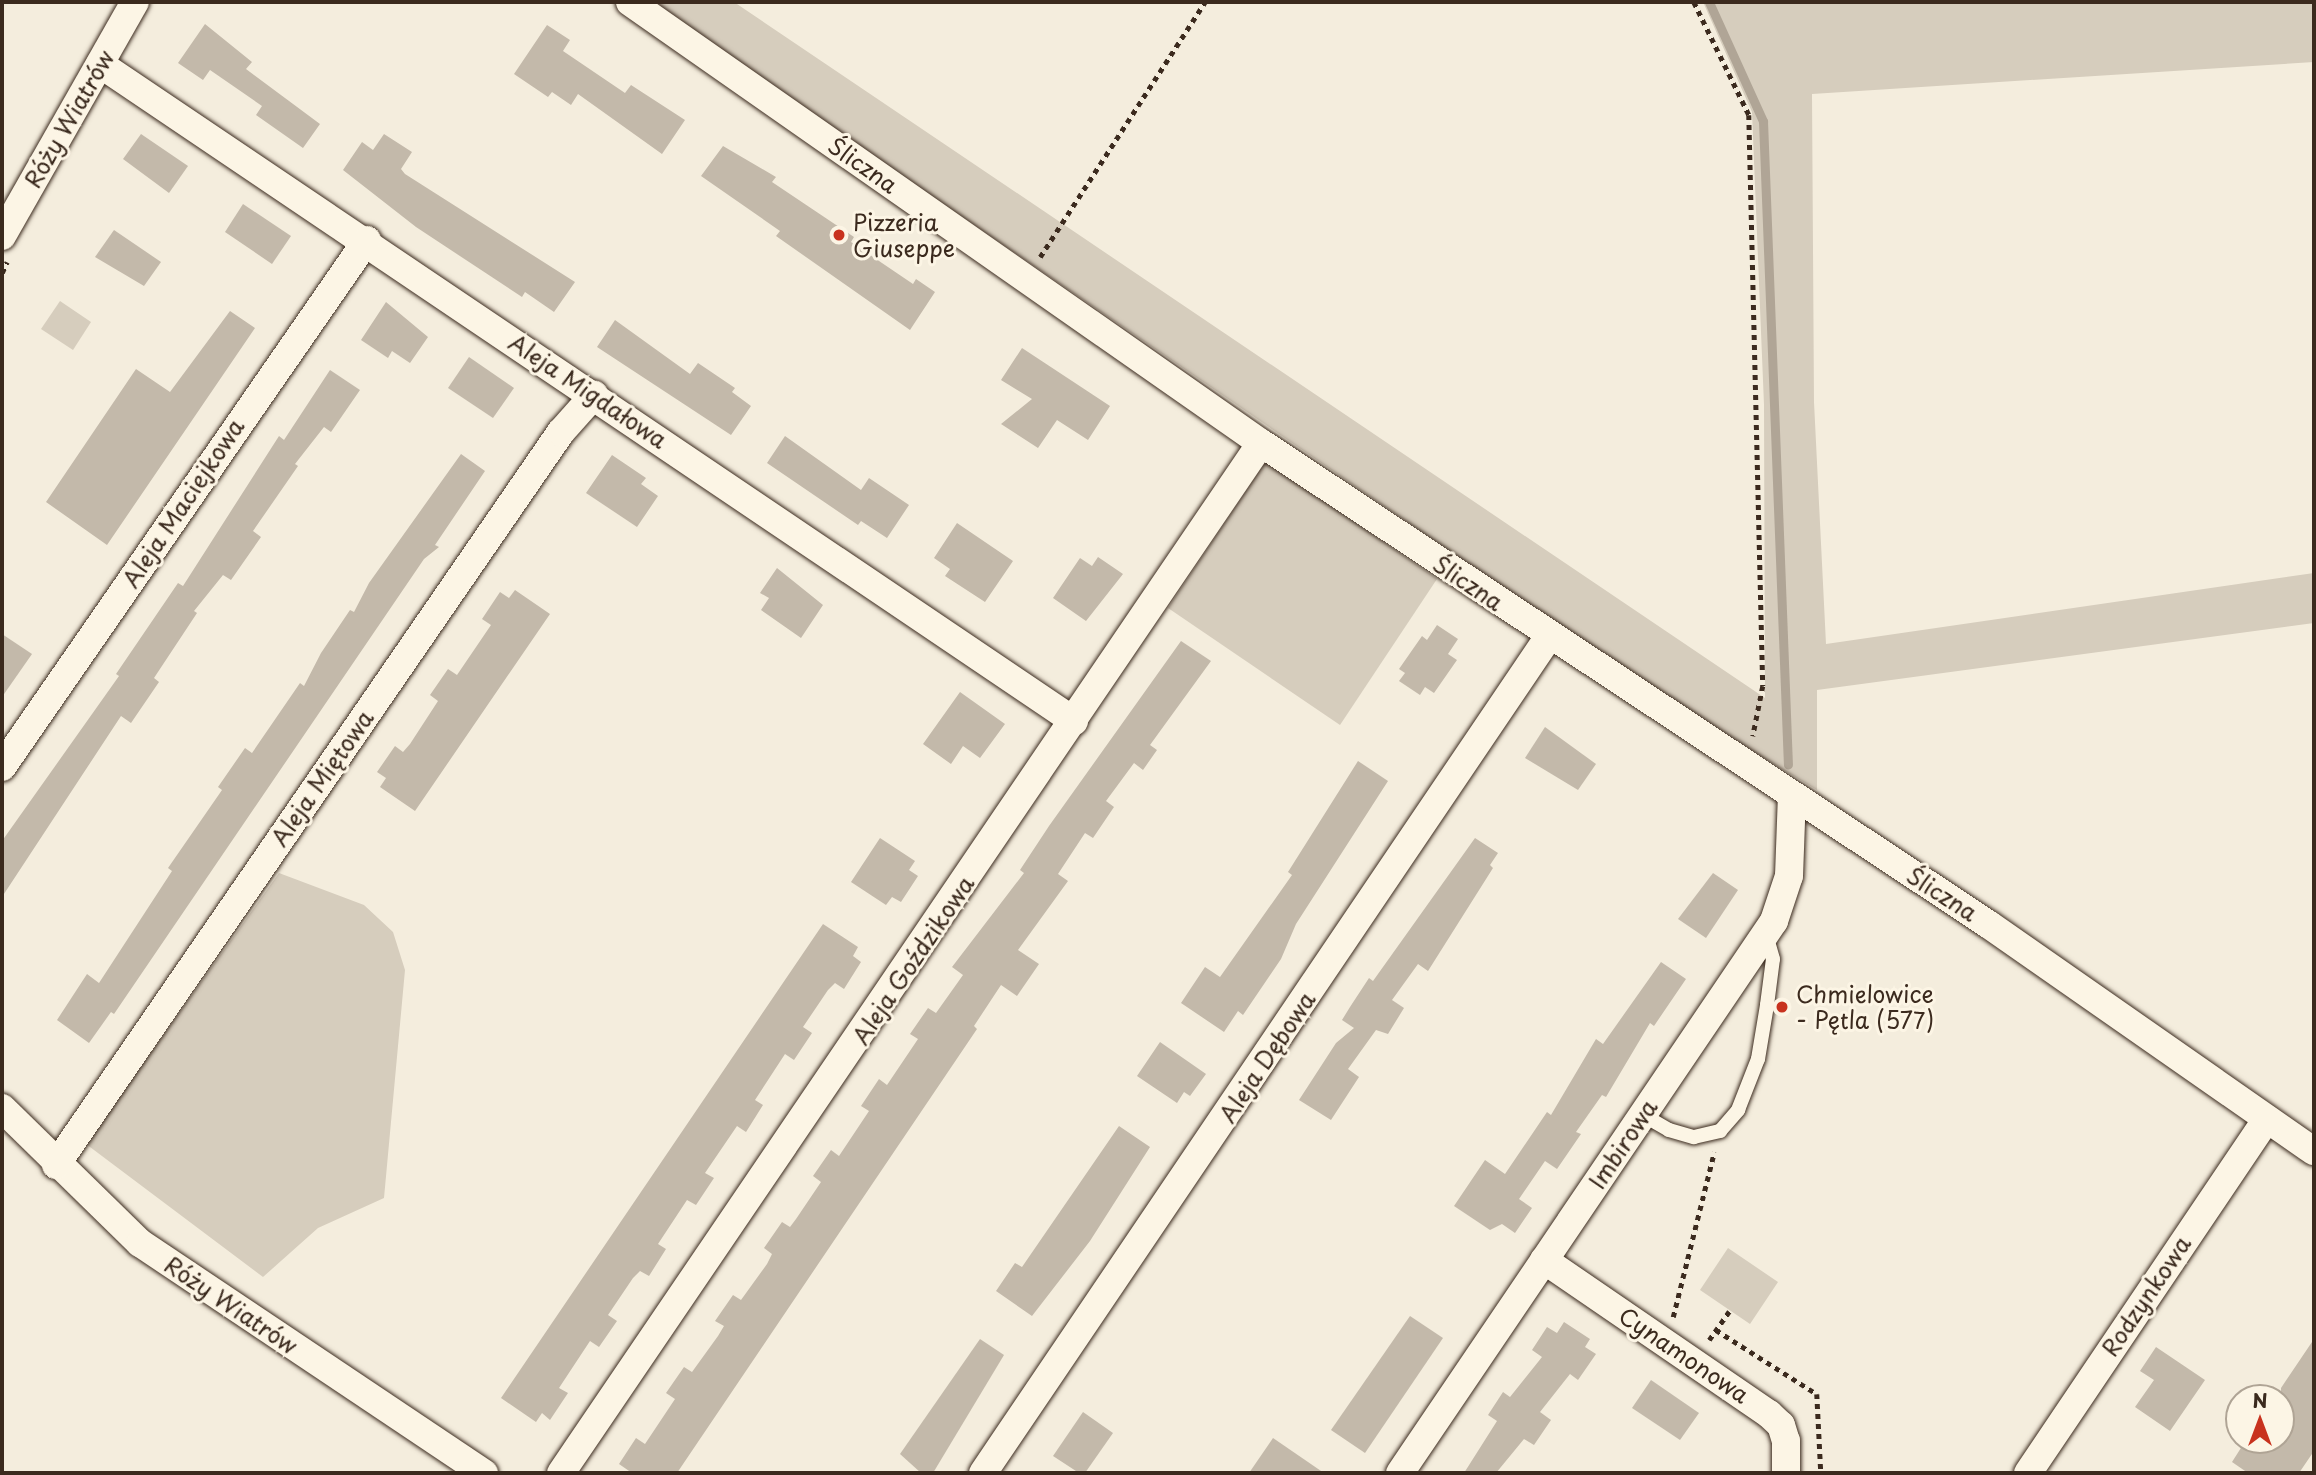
<!DOCTYPE html>
<meta charset="utf-8">
<style>
body{margin:0}
#map{position:relative;width:2316px;height:1475px;overflow:hidden;background:#f4eddd;font-family:"Playpen Sans",sans-serif}
div>[style]{position:absolute}
[style*='--x']{left:calc(var(--x)*1px);top:calc(var(--y)*1px);width:calc(var(--w)*1px);rotate:calc(var(--a)*1deg)}
.green>*{inset:0;background:#d6cdbd}
.stream>*{height:9px;margin:-4.5px;padding:0 4.5px;transform-origin:4.5px;border-radius:4.5px;background:#b0a596}
.building>*{inset:0;background:#c3b9aa}
.path>*{height:4.5px;margin-top:-2.25px;transform-origin:0;background:repeating-linear-gradient(90deg,#3b2a1e 0 5px,transparent 0 10px)}
.roads{filter:drop-shadow(0 0 2px #3b2a1e) drop-shadow(0 0 2px #3b2a1e)}
.service>*{height:14px;margin:-7px;padding:0 7px;transform-origin:7px;border-radius:7px;background:#fcf5e5}
.minor>*{height:28px;margin:-14px;padding:0 14px;transform-origin:14px;border-radius:14px;background:#fcf5e5}
.dots>*{width:19px;height:19px;translate:-50% -50%;box-sizing:border-box;border:4px solid #fcf5e5;border-radius:50%}
span{translate:-50% -50%;white-space:nowrap;text-align:center;line-height:1.15;-webkit-text-stroke:6px #fcf5e5;paint-order:stroke}
.street-label{font-size:23px;color:#3b2a1e}
.poi-label{font-size:23px;color:#3b2a1e}
.left{translate:0 -50%;text-align:left}
.frame{position:absolute;inset:0;border:4px solid #3b2a1e;pointer-events:none}
.north{position:absolute;left:2225px;top:1384px;width:70px;height:70px;box-sizing:border-box;background:#fcf5e5;border:2px solid #afa495;border-radius:50%;rotate:0deg;font-size:19px;font-weight:700;line-height:28px;text-align:center;color:#3b2a1e}
.north::after{content:'';display:block;margin:auto;width:24px;height:32px;background:#c8321e;clip-path:polygon(50% 0,100% 100%,50% 72%,0 100%)}
</style>
<div id="map">
<div class="green">
<div style="clip-path:polygon(649px 2px,734px 2px,1765px 698px,1764px 405px,1752px 112px,1703px 2px,2314px 2px,2314px 62px,1812px 94px,1814px 402px,1826px 644px,2314px 573px,2314px 623px,1817px 690px,1817px 790px,1663px 697px)"></div>
<div style="clip-path:polygon(60px 301px,91px 322px,73px 350px,41px 329px)"></div>
<div style="clip-path:polygon(1266px 461px,1437px 579px,1340px 725px,1168px 608px)"></div>
<div style="clip-path:polygon(279px 873px,364px 905px,393px 932px,405px 970px,384px 1198px,318px 1228px,263px 1277px,86px 1144px)"></div>
<div style="clip-path:polygon(1728px 1248px,1778px 1282px,1750px 1324px,1700px 1290px)"></div>
</div>
<div class="stream">
<div style="--x:1709;--y:2;--w:131;--a:65.6"></div>
<div style="--x:1763;--y:121;--w:644;--a:87.78"></div>
</div>
<div class="building">
<div style="clip-path:polygon(205px 24px,252px 62px,246px 69px,320px 124px,303px 148px,256px 115px,262px 106px,210px 70px,203px 80px,178px 63px)"></div>
<div style="clip-path:polygon(547px 25px,570px 40px,563px 51px,625px 93px,631px 85px,685px 120px,662px 154px,578px 94px,571px 105px,552px 92px,548px 97px,514px 74px)"></div>
<div style="clip-path:polygon(141px 134px,188px 166px,169px 193px,123px 159px)"></div>
<div style="clip-path:polygon(384px 134px,412px 152px,401px 169px,405px 174px,575px 282px,554px 312px,525px 292px,522px 297px,416px 227px,343px 170px,362px 142px,373px 150px)"></div>
<div style="clip-path:polygon(723px 146px,776px 177px,772px 182px,854px 237px,851px 242px,913px 284px,916px 279px,935px 292px,910px 330px,776px 236px,780px 231px,701px 176px)"></div>
<div style="clip-path:polygon(243px 204px,291px 236px,272px 264px,225px 232px)"></div>
<div style="clip-path:polygon(114px 230px,161px 262px,144px 286px,95px 257px)"></div>
<div style="clip-path:polygon(386px 302px,428px 337px,410px 363px,392px 351px,388px 358px,361px 340px)"></div>
<div style="clip-path:polygon(230px 311px,255px 328px,107px 545px,46px 502px,136px 369px,170px 392px)"></div>
<div style="clip-path:polygon(615px 320px,690px 374px,698px 363px,735px 388px,732px 392px,751px 406px,731px 435px,597px 347px)"></div>
<div style="clip-path:polygon(1022px 348px,1110px 406px,1088px 440px,1057px 420px,1038px 448px,1001px 424px,1032px 399px,1001px 380px)"></div>
<div style="clip-path:polygon(469px 357px,514px 388px,493px 418px,448px 388px)"></div>
<div style="clip-path:polygon(330px 370px,360px 390px,331px 432px,324px 427px,295px 464px,298px 466px,253px 531px,261px 537px,231px 580px,223px 575px,194px 611px,197px 613px,154px 678px,159px 682px,131px 723px,121px 716px,2px 897px,2px 841px,119px 676px,116px 674px,178px 583px,183px 586px,279px 436px,284px 440px)"></div>
<div style="clip-path:polygon(785px 436px,861px 490px,869px 478px,909px 505px,887px 538px,861px 521px,858px 525px,767px 463px)"></div>
<div style="clip-path:polygon(461px 454px,485px 471px,435px 545px,439px 547px,424px 559px,114px 1014px,111px 1012px,89px 1043px,57px 1020px,87px 974px,99px 983px,172px 871px,168px 868px,222px 790px,218px 787px,245px 748px,252px 753px,300px 683px,304px 686px,321px 653px,350px 610px,354px 612px,369px 583px)"></div>
<div style="clip-path:polygon(612px 455px,646px 478px,641px 484px,658px 496px,637px 527px,586px 493px)"></div>
<div style="clip-path:polygon(957px 523px,1013px 561px,985px 602px,945px 576px,950px 569px,934px 558px)"></div>
<div style="clip-path:polygon(1098px 557px,1123px 574px,1086px 621px,1053px 598px,1080px 558px,1092px 566px)"></div>
<div style="clip-path:polygon(777px 568px,823px 605px,801px 638px,761px 610px,769px 598px,760px 593px)"></div>
<div style="clip-path:polygon(515px 590px,550px 614px,415px 811px,380px 787px,386px 778px,377px 772px,395px 746px,403px 752px,410px 744px,438px 701px,430px 695px,448px 669px,457px 675px,491px 625px,482px 619px,500px 592px,509px 598px)"></div>
<div style="clip-path:polygon(1437px 625px,1458px 639px,1448px 654px,1457px 660px,1434px 693px,1425px 687px,1420px 695px,1399px 681px,1405px 673px,1399px 669px,1422px 636px,1427px 640px)"></div>
<div style="clip-path:polygon(2px 634px,32px 654px,2px 697px)"></div>
<div style="clip-path:polygon(1181px 641px,1211px 661px,1150px 745px,1157px 750px,1143px 770px,1134px 763px,1106px 801px,1114px 807px,1093px 838px,1085px 833px,1058px 874px,1068px 881px,1018px 950px,1039px 964px,1017px 996px,1001px 985px,974px 1026px,977px 1029px,677px 1473px,632px 1473px,619px 1464px,636px 1438px,645px 1444px,675px 1399px,666px 1393px,684px 1367px,692px 1372px,718px 1336px,724px 1326px,715px 1321px,733px 1295px,741px 1300px,767px 1264px,772px 1254px,764px 1248px,782px 1222px,790px 1227px,796px 1219px,821px 1182px,813px 1176px,831px 1150px,839px 1156px,869px 1111px,861px 1106px,879px 1079px,887px 1085px,918px 1039px,910px 1034px,928px 1008px,936px 1013px,963px 975px,952px 967px,1024px 873px,1020px 870px,1049px 826px)"></div>
<div style="clip-path:polygon(960px 692px,1005px 724px,980px 758px,963px 746px,951px 764px,923px 744px)"></div>
<div style="clip-path:polygon(1545px 727px,1596px 764px,1578px 790px,1525px 758px)"></div>
<div style="clip-path:polygon(1358px 761px,1388px 781px,1296px 924px,1281px 959px,1243px 1015px,1238px 1011px,1224px 1032px,1181px 1003px,1205px 967px,1220px 977px,1292px 875px,1288px 872px)"></div>
<div style="clip-path:polygon(880px 838px,915px 861px,909px 870px,918px 876px,901px 902px,892px 897px,886px 905px,851px 882px)"></div>
<div style="clip-path:polygon(1475px 838px,1498px 853px,1490px 865px,1493px 868px,1428px 971px,1418px 964px,1392px 1000px,1404px 1008px,1388px 1034px,1376px 1030px,1348px 1069px,1359px 1077px,1331px 1120px,1299px 1100px,1336px 1043px,1354px 1028px,1342px 1020px,1350px 1007px,1369px 978px,1373px 981px)"></div>
<div style="clip-path:polygon(1713px 873px,1738px 890px,1706px 938px,1678px 919px)"></div>
<div style="clip-path:polygon(823px 924px,858px 947px,853px 956px,861px 962px,844px 989px,835px 983px,828px 990px,803px 1027px,812px 1033px,794px 1060px,785px 1054px,755px 1100px,763px 1105px,746px 1132px,737px 1126px,705px 1173px,714px 1178px,696px 1205px,687px 1200px,658px 1244px,666px 1249px,649px 1276px,640px 1271px,633px 1278px,608px 1315px,617px 1321px,599px 1347px,590px 1341px,559px 1388px,568px 1393px,550px 1420px,542px 1413px,536px 1422px,501px 1398px)"></div>
<div style="clip-path:polygon(1661px 962px,1686px 979px,1654px 1026px,1650px 1023px,1606px 1097px,1602px 1095px,1576px 1132px,1581px 1134px,1557px 1169px,1545px 1161px,1519px 1199px,1532px 1208px,1515px 1233px,1502px 1224px,1490px 1230px,1454px 1206px,1485px 1160px,1505px 1174px,1547px 1112px,1551px 1115px,1596px 1039px,1603px 1044px)"></div>
<div style="clip-path:polygon(1160px 1042px,1206px 1074px,1190px 1096px,1184px 1092px,1177px 1103px,1137px 1076px)"></div>
<div style="clip-path:polygon(1119px 1126px,1150px 1147px,1090px 1241px,1032px 1316px,996px 1291px,1015px 1263px,1022px 1267px)"></div>
<div style="clip-path:polygon(1410px 1316px,1443px 1338px,1365px 1453px,1331px 1430px)"></div>
<div style="clip-path:polygon(1564px 1322px,1590px 1339px,1585px 1347px,1596px 1354px,1578px 1380px,1570px 1374px,1540px 1412px,1551px 1420px,1534px 1445px,1524px 1439px,1496px 1473px,1464px 1473px,1497px 1421px,1488px 1415px,1503px 1392px,1510px 1397px,1542px 1357px,1532px 1350px,1547px 1327px,1557px 1333px)"></div>
<div style="clip-path:polygon(980px 1339px,1004px 1355px,933px 1473px,921px 1473px,900px 1454px)"></div>
<div style="clip-path:polygon(2314px 1339px,2314px 1451px,2299px 1473px,2248px 1473px,2232px 1462px,2246px 1440px,2281px 1440px,2281px 1388px)"></div>
<div style="clip-path:polygon(2156px 1347px,2205px 1380px,2170px 1431px,2135px 1407px,2154px 1380px,2140px 1371px)"></div>
<div style="clip-path:polygon(1651px 1380px,1699px 1413px,1680px 1440px,1632px 1408px)"></div>
<div style="clip-path:polygon(1083px 1412px,1113px 1433px,1085px 1473px,1079px 1473px,1053px 1456px)"></div>
<div style="clip-path:polygon(1273px 1438px,1324px 1473px,1249px 1473px)"></div>
</div>
<div class="path">
<div style="--x:1694;--y:2;--w:126;--a:64"></div>
<div style="--x:1749;--y:115;--w:571;--a:88.6"></div>
<div style="--x:1763;--y:686;--w:51;--a:101.3"></div>
<div style="--x:1040;--y:257;--w:304;--a:-57.1"></div>
<div style="--x:2;--y:273;--w:12;--a:-66"></div>
<div style="--x:1673;--y:1317;--w:170;--a:-76"></div>
<div style="--x:1716;--y:1330;--w:120;--a:32.4"></div>
<div style="--x:1817;--y:1394;--w:79;--a:87.1"></div>
<div style="--x:1709;--y:1340;--w:35;--a:-55"></div>
</div>
<div class="roads">
<div class="service">
<div style="--x:1643;--y:1115;--w:30;--a:30"></div>
<div style="--x:1669;--y:1130;--w:26;--a:16"></div>
<div style="--x:1694;--y:1137;--w:27;--a:-13"></div>
<div style="--x:1720;--y:1131;--w:28;--a:-49"></div>
<div style="--x:1738;--y:1110;--w:55;--a:-68.6"></div>
<div style="--x:1758;--y:1059;--w:55;--a:-80.5"></div>
<div style="--x:1767;--y:1005;--w:46;--a:-82.6"></div>
<div style="--x:1773;--y:959;--w:26;--a:-106"></div>
</div>
<div class="minor">
<div style="--x:630;--y:2;--w:770;--a:34.95"></div>
<div style="--x:1261;--y:443;--w:872;--a:33.49"></div>
<div style="--x:1988;--y:924;--w:397;--a:34.9"></div>
<div style="--x:100;--y:64;--w:1175;--a:34"></div>
<div style="--x:2;--y:236;--w:269;--a:-60.4"></div>
<div style="--x:2;--y:767;--w:641;--a:-55.29"></div>
<div style="--x:2;--y:1108;--w:193;--a:44.4"></div>
<div style="--x:140;--y:1243;--w:414;--a:33.8"></div>
<div style="--x:56;--y:1165;--w:890;--a:-55.44"></div>
<div style="--x:561;--y:432;--w:50;--a:-48.3"></div>
<div style="--x:1544;--y:1260;--w:273;--a:34.4"></div>
<div style="--x:1769;--y:1414;--w:16;--a:43"></div>
<div style="--x:1781;--y:1425;--w:17;--a:73"></div>
<div style="--x:1786;--y:1441;--w:32;--a:90"></div>
<div style="--x:561;--y:1473;--w:1245;--a:-55.8"></div>
<div style="--x:983;--y:1473;--w:1008;--a:-55.92"></div>
<div style="--x:1400;--y:1473;--w:667;--a:-55.88"></div>
<div style="--x:1774;--y:921;--w:47;--a:-71.6"></div>
<div style="--x:1789;--y:876;--w:81;--a:-87.9"></div>
<div style="--x:2028;--y:1473;--w:427;--a:-56"></div>
</div>
</div>
<div class="dots">
<div style="left:839px;top:235px;background:#c8321e"></div>
<div style="left:1782px;top:1007px;background:#c8321e"></div>
</div>
<div class="street-label">
<span style="left:69px;top:119px;rotate:-60deg">Róży Wiatrów</span>
<span style="left:863px;top:165px;rotate:35deg">Śliczna</span>
<span style="left:588px;top:391px;rotate:34deg">Aleja Migdałowa</span>
<span style="left:183px;top:503px;rotate:-56deg">Aleja Maciejkowa</span>
<span style="left:1468px;top:583px;rotate:34deg">Śliczna</span>
<span style="left:322px;top:778px;rotate:-55deg">Aleja Miętowa</span>
<span style="left:1942px;top:894px;rotate:33deg">Śliczna</span>
<span style="left:913px;top:960px;rotate:-56deg">Aleja Goździkowa</span>
<span style="left:1267px;top:1057px;rotate:-56deg">Aleja Dębowa</span>
<span style="left:1623px;top:1144px;rotate:-56deg">Imbirowa</span>
<span style="left:2146px;top:1296px;rotate:-56deg">Rodzynkowa</span>
<span style="left:231px;top:1305px;rotate:34deg">Róży Wiatrów</span>
<span style="left:1684px;top:1355px;rotate:34deg">Cynamonowa</span>
</div>
<div class="poi-label">
<span class="left" style="left:853px;top:235px">Pizzeria<br>Giuseppe</span>
<span class="left" style="left:1796px;top:1007px">Chmielowice<br>- Pętla (577)</span>
</div>
<div class="frame"></div>
<div class="north">N</div>
</div>
